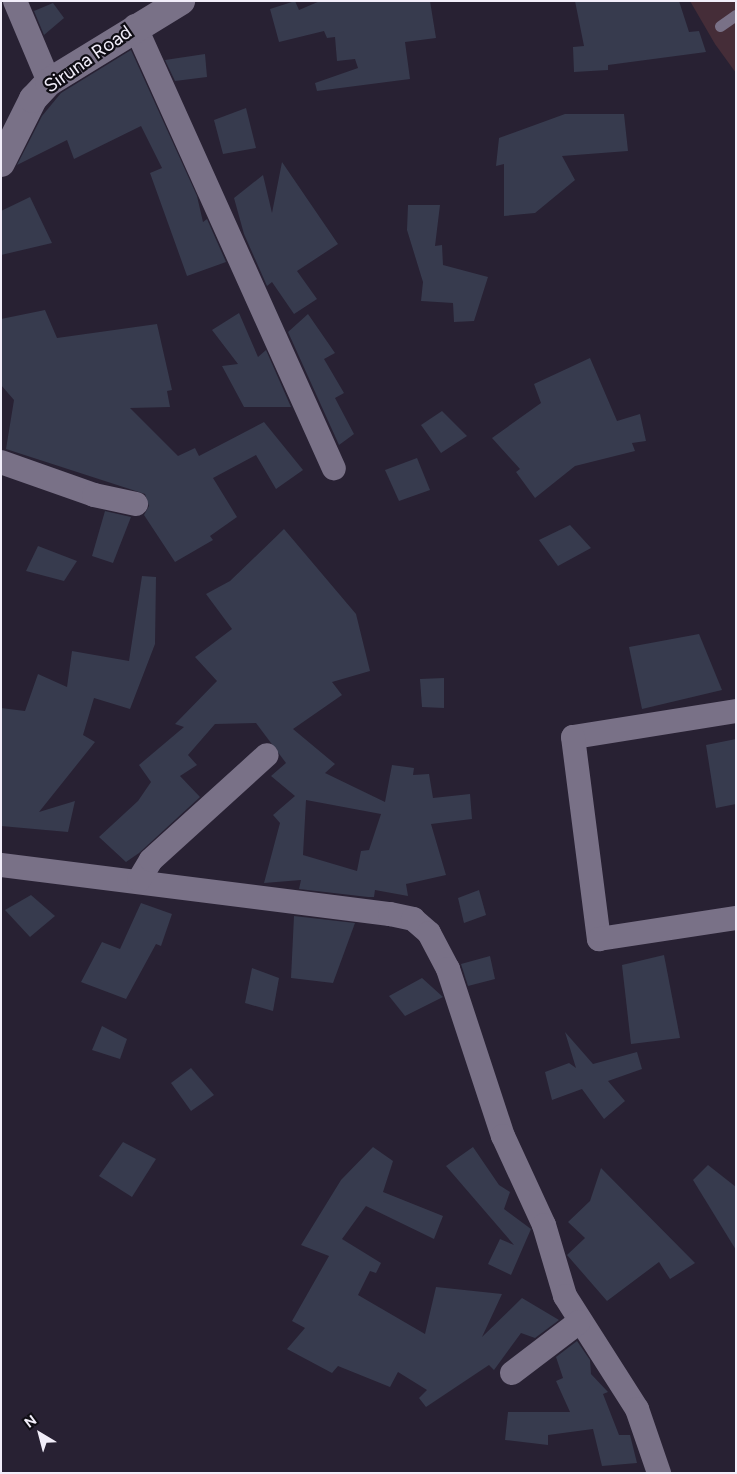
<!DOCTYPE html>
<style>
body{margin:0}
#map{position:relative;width:737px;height:1474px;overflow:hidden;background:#282133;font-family:Figtree,sans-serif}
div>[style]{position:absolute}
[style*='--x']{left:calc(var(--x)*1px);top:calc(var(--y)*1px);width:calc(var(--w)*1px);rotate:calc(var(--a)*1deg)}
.green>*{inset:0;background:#452d38}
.building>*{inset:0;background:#373b4e}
.service>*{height:11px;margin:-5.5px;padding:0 5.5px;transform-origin:5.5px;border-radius:5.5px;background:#797187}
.minor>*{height:24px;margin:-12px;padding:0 12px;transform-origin:12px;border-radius:12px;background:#797187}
.tertiary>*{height:28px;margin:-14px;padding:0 14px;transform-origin:14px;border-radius:14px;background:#797187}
span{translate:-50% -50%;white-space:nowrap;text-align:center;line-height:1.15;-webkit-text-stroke:4.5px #0f0d14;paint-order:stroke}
.street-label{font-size:19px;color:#f2eefa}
.frame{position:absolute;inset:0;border:2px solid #f2eefa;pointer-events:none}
.north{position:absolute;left:15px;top:1409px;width:50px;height:50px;-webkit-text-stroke:4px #0f0d14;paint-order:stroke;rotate:323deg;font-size:14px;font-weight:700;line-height:20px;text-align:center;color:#f2eefa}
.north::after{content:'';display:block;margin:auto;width:18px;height:22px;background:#f2eefa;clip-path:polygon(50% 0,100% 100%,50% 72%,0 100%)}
</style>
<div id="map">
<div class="green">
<div style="clip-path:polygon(690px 1px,736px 1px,736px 73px,715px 44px)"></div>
</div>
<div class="building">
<div style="clip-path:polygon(295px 1px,299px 10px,320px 1px,430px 1px,436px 38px,405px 42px,410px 79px,317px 91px,315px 83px,358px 68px,355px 59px,337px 61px,335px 37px,327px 38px,324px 31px,279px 42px,270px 9px)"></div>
<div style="clip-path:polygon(575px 1px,679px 1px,689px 32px,699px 31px,706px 52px,608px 65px,608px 70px,574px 72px,573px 47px,584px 46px)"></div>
<div style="clip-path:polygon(53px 3px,64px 18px,44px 35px,34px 11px)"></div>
<div style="clip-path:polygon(131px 50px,197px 196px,203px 222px,207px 219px,226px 262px,187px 276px,150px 173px,162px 168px,141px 126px,74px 159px,67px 140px,17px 165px,42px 116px,61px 93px)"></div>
<div style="clip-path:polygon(205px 54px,207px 77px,175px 81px,165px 60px)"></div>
<div style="clip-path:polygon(246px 108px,256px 148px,223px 154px,214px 120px)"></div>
<div style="clip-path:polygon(565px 114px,624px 114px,628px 151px,562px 156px,575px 180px,535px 213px,504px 216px,504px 164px,496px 166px,499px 138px)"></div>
<div style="clip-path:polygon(282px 162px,338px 244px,297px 271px,317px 299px,294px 314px,272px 282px,267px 286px,244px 234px,234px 198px,263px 175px,272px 213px)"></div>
<div style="clip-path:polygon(30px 197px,52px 243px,1px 255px,1px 211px)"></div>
<div style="clip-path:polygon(408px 205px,440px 205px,435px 246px,442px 245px,443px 265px,488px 277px,474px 321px,454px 322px,453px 303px,421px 301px,423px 282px,407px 230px)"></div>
<div style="clip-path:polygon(45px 310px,57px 338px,157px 324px,172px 390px,167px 391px,170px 407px,130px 408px,178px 456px,195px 448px,199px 456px,264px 422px,303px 470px,276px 489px,256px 455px,213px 478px,237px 517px,210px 536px,213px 540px,175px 562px,144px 515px,149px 506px,145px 494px,6px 449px,14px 400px,1px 385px,1px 319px)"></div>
<div style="clip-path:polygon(239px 313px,258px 357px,266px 350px,291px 407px,244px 407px,222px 366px,238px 364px,212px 330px)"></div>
<div style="clip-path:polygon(308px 314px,335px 353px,324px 359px,344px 393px,335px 398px,354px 434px,339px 445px,288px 332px)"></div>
<div style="clip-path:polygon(590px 358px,617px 421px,640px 414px,646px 441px,632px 443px,635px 451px,575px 466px,535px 498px,516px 472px,520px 469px,492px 438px,541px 403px,534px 384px)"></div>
<div style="clip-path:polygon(442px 411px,467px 436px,441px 453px,421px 425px)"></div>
<div style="clip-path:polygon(417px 458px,430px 490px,399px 501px,385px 470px)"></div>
<div style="clip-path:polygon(105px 511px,131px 517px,113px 563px,92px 556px)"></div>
<div style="clip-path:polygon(570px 525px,591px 548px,558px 566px,539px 540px)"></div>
<div style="clip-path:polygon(evenodd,284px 529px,356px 614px,370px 671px,332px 682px,342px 695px,293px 729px,335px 764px,325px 773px,385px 802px,392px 765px,414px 768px,413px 775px,429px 774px,433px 798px,470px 794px,472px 819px,431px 824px,446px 875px,406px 884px,408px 896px,375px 890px,374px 897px,368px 897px,299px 889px,301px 880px,264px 883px,280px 823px,273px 815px,295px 796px,271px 776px,286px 763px,256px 723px,215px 724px,188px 755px,197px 765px,180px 776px,200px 797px,139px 853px,126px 862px,99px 837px,138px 801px,151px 782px,139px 765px,184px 727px,175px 724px,217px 681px,195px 657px,232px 629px,206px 594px,230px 581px,284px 529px,306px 800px,381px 814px,369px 850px,361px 851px,357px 871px,303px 855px,306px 800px)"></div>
<div style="clip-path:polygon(38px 546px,77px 561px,64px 581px,26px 571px)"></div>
<div style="clip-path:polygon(142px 576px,156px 577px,155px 644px,130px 709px,94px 698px,83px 735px,95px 742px,39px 812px,75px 801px,68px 832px,1px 826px,1px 708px,25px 711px,38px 674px,67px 687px,72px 651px,129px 661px)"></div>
<div style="clip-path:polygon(699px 634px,722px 690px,642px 709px,629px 647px)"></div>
<div style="clip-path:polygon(444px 678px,444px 708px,422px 707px,420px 679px)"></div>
<div style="clip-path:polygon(736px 739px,736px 804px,716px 808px,706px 745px)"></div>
<div style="clip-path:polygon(479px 890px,486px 915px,464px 923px,458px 898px)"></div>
<div style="clip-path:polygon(31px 895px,55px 916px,30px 937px,5px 910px)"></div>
<div style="clip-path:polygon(141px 903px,172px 914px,161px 946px,156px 944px,126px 999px,81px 982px,102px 942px,120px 949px)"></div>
<div style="clip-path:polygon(294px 916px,355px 923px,333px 983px,291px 978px)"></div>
<div style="clip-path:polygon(664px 955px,680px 1038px,631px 1044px,622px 965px)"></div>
<div style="clip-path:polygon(490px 956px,495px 979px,468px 986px,461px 964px)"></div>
<div style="clip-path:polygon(252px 968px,279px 978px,273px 1011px,245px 1003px)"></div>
<div style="clip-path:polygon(422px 978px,443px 997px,405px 1016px,389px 996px)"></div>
<div style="clip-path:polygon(102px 1026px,127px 1039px,120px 1059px,92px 1050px)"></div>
<div style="clip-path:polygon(565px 1032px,593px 1064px,637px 1052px,642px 1069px,608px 1081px,625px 1101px,604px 1119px,582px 1089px,552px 1100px,545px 1072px,569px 1063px,576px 1068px)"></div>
<div style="clip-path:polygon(191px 1068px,214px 1095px,191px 1111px,171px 1083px)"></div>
<div style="clip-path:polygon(123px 1142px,156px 1159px,132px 1197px,99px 1176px)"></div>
<div style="clip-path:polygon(373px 1147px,393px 1161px,383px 1192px,443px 1216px,434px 1239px,366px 1206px,342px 1239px,381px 1263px,376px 1273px,370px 1271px,358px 1295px,425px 1334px,436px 1287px,502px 1294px,482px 1337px,522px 1298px,559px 1320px,535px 1338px,521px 1333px,494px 1370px,489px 1365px,426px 1407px,419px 1398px,427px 1390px,398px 1372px,390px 1387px,338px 1366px,332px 1373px,287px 1349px,305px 1328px,292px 1321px,329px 1256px,301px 1245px,341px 1180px)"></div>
<div style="clip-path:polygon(473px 1147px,499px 1185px,510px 1192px,504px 1209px,531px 1229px,511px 1275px,488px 1264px,500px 1239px,514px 1245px,446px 1166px)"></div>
<div style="clip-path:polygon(708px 1165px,736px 1187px,736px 1250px,693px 1180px)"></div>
<div style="clip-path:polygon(601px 1168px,695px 1263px,670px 1279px,659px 1262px,607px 1301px,567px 1255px,585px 1238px,568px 1222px,590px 1201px)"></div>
<div style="clip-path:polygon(577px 1341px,590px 1360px,591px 1374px,608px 1392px,603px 1394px,619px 1435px,630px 1435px,637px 1463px,602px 1466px,593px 1429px,548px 1435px,548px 1445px,505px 1440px,508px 1412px,570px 1412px,556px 1381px,563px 1378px,556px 1357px)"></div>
</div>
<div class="service">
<div style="--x:720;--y:26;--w:19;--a:-35"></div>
</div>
<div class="minor">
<div style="--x:15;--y:1;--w:88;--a:67.2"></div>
<div style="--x:135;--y:26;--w:485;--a:65.8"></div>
<div style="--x:1;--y:462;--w:99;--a:19.5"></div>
<div style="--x:94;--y:495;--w:43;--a:12.1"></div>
<div style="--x:736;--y:711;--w:165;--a:170.9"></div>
<div style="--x:573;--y:737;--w:204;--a:82.7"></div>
<div style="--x:599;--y:939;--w:139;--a:-8.7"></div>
<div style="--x:1;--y:865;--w:392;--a:7.2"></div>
<div style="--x:390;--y:914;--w:24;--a:12"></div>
<div style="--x:413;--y:919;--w:21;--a:41"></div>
<div style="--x:429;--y:933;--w:41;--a:62.2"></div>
<div style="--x:448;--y:969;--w:176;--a:71.8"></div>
<div style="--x:503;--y:1136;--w:98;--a:65.3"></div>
<div style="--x:544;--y:1225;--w:74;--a:73.5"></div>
<div style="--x:565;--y:1296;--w:134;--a:57.5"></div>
<div style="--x:637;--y:1409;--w:68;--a:71"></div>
<div style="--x:139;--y:880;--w:23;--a:-59"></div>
<div style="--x:151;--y:860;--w:156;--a:-42.2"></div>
<div style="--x:512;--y:1373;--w:84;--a:-37.3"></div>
</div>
<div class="tertiary">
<div style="--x:1;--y:163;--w:72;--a:-63.4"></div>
<div style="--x:33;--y:99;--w:23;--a:-47"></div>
<div style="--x:49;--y:82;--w:155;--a:-31.5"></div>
</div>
<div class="street-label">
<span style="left:88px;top:59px;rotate:-35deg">Siruna Road</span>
</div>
<div class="frame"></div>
<div class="north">N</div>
</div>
